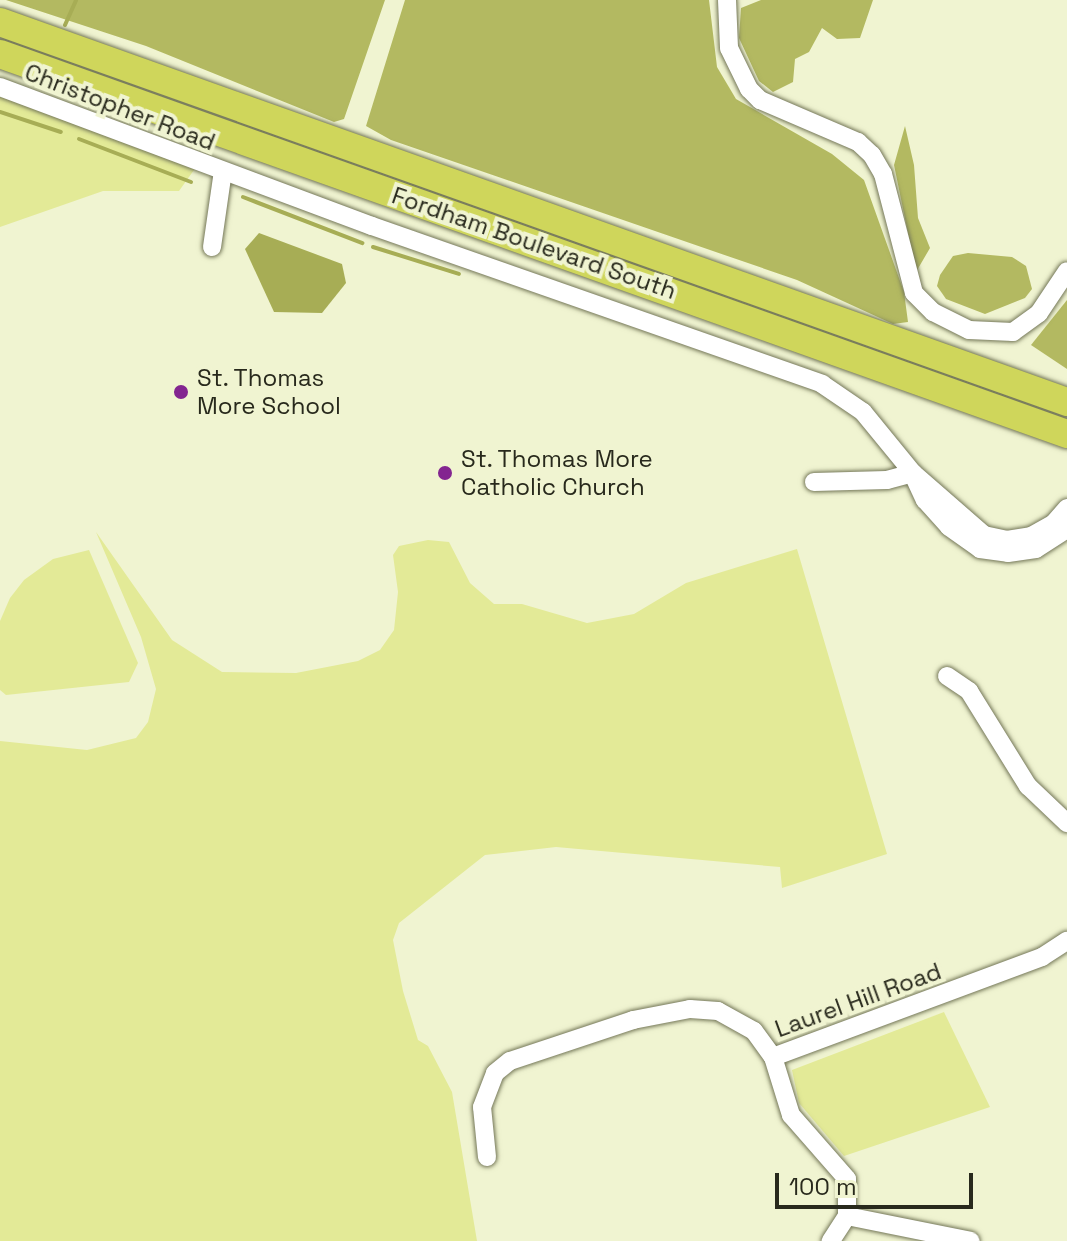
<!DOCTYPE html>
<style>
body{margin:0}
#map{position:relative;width:1067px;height:1241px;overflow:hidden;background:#f0f4d1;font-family:"Space Grotesk",sans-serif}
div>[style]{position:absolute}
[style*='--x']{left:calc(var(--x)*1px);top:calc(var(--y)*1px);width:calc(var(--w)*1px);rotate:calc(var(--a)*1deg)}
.green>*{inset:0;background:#e3ea97}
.forest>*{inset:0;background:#b3b961}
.water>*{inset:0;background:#a7ad55}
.stream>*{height:4px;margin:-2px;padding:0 2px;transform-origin:2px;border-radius:2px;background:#a7ad55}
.roads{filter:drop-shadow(0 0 2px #747758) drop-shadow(0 0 2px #747758)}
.minor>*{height:18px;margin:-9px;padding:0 9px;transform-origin:9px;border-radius:9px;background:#fff}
.highway>*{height:28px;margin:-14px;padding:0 14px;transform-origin:14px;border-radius:14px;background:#cfd65b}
.dots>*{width:22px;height:22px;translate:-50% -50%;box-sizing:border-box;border:4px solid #f0f4d1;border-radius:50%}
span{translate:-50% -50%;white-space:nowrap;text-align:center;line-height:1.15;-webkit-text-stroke:8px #f0f4d1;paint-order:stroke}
.street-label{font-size:24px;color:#28291c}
.poi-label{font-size:24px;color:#28291c}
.left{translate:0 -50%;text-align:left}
.scale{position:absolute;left:775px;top:1173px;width:198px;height:36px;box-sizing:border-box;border:4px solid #28291c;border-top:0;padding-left:10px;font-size:24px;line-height:28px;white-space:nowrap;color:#28291c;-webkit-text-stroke:6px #f0f4d1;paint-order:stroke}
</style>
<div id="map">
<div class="green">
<div style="clip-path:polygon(0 89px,199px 163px,179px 191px,103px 191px,0 227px)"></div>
<div style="clip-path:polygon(96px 532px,172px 640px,222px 672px,296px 673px,358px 661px,380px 650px,394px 630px,398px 592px,393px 555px,399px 546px,428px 540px,449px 542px,470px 583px,494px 604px,522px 604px,587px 623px,634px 614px,686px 583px,797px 549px,887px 854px,782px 888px,780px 867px,556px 847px,485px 855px,399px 923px,393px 940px,403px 991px,418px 1040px,428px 1046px,452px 1092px,477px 1241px,0 1241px,0 741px,87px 750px,136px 738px,148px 722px,156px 689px,141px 637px)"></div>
<div style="clip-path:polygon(89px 550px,138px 663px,129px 682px,6px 695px,0 690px,0 621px,10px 598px,24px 580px,53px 559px)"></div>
<div style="clip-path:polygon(944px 1012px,990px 1107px,844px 1156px,799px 1103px,792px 1070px)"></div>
</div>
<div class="forest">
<div style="clip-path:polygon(6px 0,385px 0,344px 119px,334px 122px,146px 46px)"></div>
<div style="clip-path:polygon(405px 0,709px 0,717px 67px,736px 99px,832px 154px,864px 180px,904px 292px,908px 322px,893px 324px,797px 280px,391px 140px,366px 126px)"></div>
<div style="clip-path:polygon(761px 0,873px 0,860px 38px,837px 39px,822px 28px,809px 52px,795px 59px,793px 82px,773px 92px,759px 81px,739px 38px,741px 8px)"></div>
<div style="clip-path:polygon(905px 126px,914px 165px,918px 218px,930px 248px,916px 272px,894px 165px)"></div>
<div style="clip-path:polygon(968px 253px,1012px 257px,1026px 266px,1032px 289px,1025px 298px,985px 314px,946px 299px,937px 286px,940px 275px,953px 256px)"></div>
<div style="clip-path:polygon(1067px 300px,1067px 369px,1031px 345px)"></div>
</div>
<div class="water">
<div style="clip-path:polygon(259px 233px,342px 264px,346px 283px,322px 313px,274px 312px,245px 249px)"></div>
</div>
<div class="stream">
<div style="--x:65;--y:25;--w:27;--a:-66"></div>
<div style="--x:0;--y:112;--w:64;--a:18.2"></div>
<div style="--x:79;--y:139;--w:120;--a:21"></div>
<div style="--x:243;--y:197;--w:128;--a:21.1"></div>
<div style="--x:373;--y:247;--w:90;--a:17.4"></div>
</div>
<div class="roads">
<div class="minor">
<div style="--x:727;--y:0;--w:48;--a:87.6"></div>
<div style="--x:729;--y:48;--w:46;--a:64"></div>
<div style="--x:749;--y:89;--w:16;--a:45"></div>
<div style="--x:760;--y:100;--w:107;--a:23.2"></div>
<div style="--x:858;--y:142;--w:19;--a:43"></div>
<div style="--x:872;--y:155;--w:22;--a:60"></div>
<div style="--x:883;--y:174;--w:123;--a:75.4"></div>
<div style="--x:914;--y:293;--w:27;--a:45"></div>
<div style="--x:933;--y:312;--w:40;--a:26.6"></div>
<div style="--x:969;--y:330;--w:44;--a:2.6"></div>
<div style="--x:1013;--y:332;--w:32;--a:-36"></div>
<div style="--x:1039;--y:313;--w:50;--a:-56.3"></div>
<div style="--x:0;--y:87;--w:397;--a:20.5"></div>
<div style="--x:372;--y:226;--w:477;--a:19.3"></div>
<div style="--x:822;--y:384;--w:50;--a:34.3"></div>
<div style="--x:863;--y:412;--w:79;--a:50.7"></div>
<div style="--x:913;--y:473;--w:94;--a:41.1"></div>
<div style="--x:984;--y:535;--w:24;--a:12"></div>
<div style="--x:1007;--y:540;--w:24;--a:-9"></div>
<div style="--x:1031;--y:536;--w:26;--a:-29"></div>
<div style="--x:1054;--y:523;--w:20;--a:-49"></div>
<div style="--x:212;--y:247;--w:77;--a:-81.8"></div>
<div style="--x:915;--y:479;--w:23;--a:65"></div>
<div style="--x:925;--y:500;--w:36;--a:48"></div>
<div style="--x:949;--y:527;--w:38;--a:35"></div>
<div style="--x:980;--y:549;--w:28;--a:8"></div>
<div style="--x:1008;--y:553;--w:28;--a:-8"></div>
<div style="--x:1036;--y:549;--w:37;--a:-33"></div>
<div style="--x:814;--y:482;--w:73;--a:-1.6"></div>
<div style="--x:887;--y:480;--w:27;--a:-15"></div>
<div style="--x:947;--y:676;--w:27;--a:34"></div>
<div style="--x:969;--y:691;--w:112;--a:58.2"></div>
<div style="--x:1028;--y:786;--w:54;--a:43.5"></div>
<div style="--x:773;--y:1057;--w:287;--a:-20.4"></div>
<div style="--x:1042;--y:957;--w:30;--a:-33"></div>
<div style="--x:487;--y:1157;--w:50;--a:-95.7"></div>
<div style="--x:482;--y:1107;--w:36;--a:-69"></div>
<div style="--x:495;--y:1073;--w:19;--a:-39"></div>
<div style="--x:510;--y:1061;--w:130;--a:-18.4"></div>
<div style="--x:633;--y:1020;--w:58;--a:-10.9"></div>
<div style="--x:690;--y:1009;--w:28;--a:4"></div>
<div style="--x:718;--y:1011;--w:41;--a:29.1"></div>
<div style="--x:754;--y:1031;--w:32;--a:54"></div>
<div style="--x:773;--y:1057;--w:61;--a:72.8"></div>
<div style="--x:791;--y:1115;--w:85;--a:48.8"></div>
<div style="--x:847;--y:1179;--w:37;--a:90"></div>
<div style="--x:847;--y:1216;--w:30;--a:123"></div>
<div style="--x:847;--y:1216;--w:126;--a:11.4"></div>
</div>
<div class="highway">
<div style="--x:0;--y:22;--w:1133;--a:19.6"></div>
<div style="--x:0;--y:54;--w:1133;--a:19.6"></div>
</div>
</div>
<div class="dots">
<div style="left:181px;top:392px;background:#832590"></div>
<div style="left:445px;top:473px;background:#832590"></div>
</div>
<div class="street-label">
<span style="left:120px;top:107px;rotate:21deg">Christopher Road</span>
<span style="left:534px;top:243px;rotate:19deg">Fordham Boulevard South</span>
<span style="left:858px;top:1000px;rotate:-20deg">Laurel Hill Road</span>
</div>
<div class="poi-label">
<span class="left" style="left:197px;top:392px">St. Thomas<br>More School</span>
<span class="left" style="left:461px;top:473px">St. Thomas More<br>Catholic Church</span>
</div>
<div class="scale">100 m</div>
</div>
